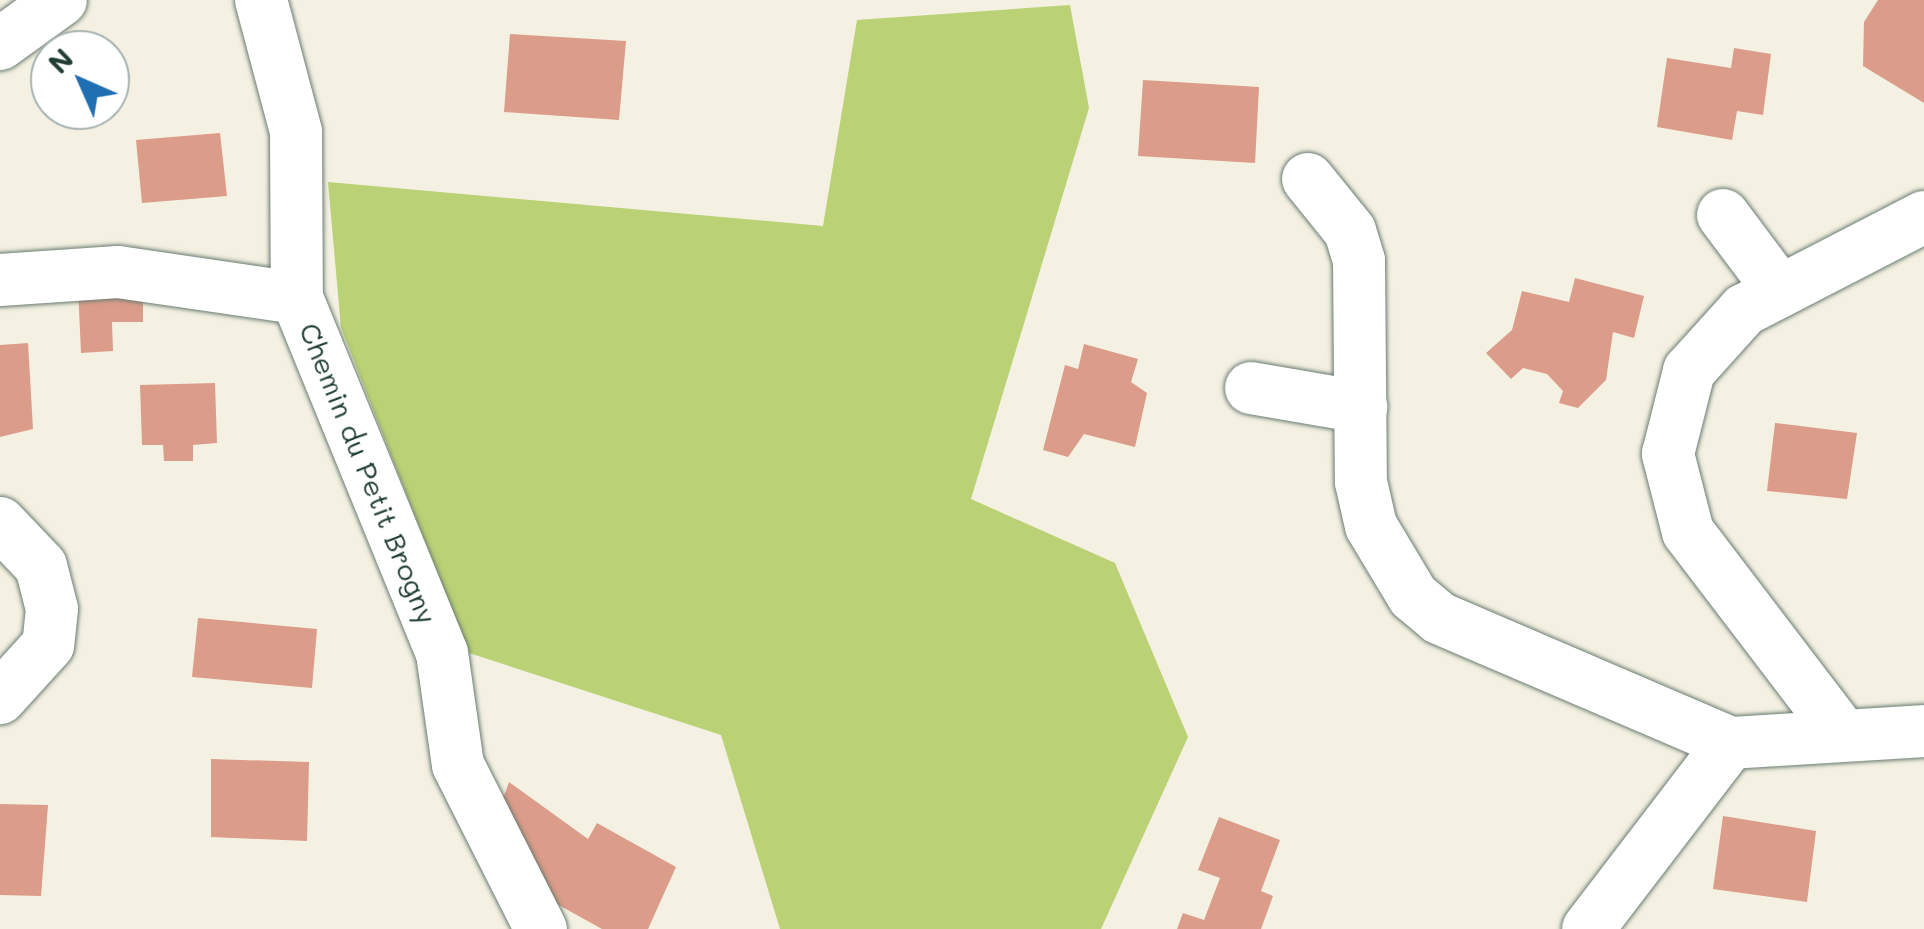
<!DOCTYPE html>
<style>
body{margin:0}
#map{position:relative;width:1924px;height:929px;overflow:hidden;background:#f4f1e2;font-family:Mali,sans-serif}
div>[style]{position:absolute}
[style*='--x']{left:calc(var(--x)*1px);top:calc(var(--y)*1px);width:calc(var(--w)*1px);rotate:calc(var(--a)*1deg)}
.green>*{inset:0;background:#bad176}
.building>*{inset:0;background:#dc9c8a}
.roads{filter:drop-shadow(0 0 2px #6a7c71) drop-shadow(0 0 2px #6a7c71)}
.minor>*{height:52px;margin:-26px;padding:0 26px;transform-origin:26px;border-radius:26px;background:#fff}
span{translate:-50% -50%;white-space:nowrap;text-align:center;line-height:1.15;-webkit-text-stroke:8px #fff;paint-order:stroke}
.street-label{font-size:28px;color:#1f3d34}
.north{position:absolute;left:30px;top:30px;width:100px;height:100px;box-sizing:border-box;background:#fff;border:2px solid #a5b1ae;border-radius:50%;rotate:315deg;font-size:28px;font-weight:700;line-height:40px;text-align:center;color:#1f3d34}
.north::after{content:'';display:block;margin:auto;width:35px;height:45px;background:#1f6fb2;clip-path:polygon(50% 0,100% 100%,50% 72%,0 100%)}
</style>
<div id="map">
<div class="green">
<div style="clip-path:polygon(1070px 5px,1089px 108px,971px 499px,1115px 563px,1188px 737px,1101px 929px,780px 929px,721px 735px,469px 653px,341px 328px,328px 182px,823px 226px,857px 20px)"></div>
</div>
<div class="building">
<div style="clip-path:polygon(1878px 0,1924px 0,1924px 103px,1863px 66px,1864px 22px)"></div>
<div style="clip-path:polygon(510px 34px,626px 41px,619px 120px,504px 112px)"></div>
<div style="clip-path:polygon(1734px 48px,1771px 54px,1763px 115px,1737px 111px,1732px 140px,1657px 127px,1667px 58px,1731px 68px)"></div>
<div style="clip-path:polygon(1143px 80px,1259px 87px,1255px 163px,1138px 156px)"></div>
<div style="clip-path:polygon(220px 133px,227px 196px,142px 203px,136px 140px)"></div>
<div style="clip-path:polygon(1575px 278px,1644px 296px,1634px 338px,1613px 332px,1606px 380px,1578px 408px,1559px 403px,1563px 391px,1547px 374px,1523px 368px,1511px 379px,1486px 353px,1512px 330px,1522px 291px,1569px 302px)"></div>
<div style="clip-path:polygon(143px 285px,143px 322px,112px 322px,113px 351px,81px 353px,78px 288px)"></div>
<div style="clip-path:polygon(28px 343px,33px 429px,0 437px,0 345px)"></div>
<div style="clip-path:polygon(1084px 344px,1138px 359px,1131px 382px,1147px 393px,1135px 447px,1084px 434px,1068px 457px,1043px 450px,1065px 365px,1078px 369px)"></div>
<div style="clip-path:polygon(215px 383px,217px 443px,193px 445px,193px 461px,164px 461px,163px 445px,142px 445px,140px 385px)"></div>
<div style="clip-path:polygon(1775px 423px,1857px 433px,1847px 499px,1767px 491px)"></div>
<div style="clip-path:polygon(198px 618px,317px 629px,312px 688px,192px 677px)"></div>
<div style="clip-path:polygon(211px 759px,309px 762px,307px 841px,211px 837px)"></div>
<div style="clip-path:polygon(509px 782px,588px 839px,597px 823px,676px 867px,648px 929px,602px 929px,555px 903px,499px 810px)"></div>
<div style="clip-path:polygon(0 804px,48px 805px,41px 896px,0 895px)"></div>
<div style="clip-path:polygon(1723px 816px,1816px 831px,1807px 902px,1713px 889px)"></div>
<div style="clip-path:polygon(1219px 817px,1280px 840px,1261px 891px,1273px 896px,1261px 929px,1177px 929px,1183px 913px,1204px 920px,1220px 878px,1198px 870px)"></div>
</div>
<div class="roads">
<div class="minor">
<div style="--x:261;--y:0;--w:137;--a:75.1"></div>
<div style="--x:296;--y:132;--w:166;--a:89.7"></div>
<div style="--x:297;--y:298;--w:383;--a:67.8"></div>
<div style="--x:442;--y:653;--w:113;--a:81.9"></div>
<div style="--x:458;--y:765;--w:184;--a:63.2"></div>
<div style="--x:0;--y:44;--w:75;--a:-35.8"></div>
<div style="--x:1308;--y:179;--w:67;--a:51.1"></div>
<div style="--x:1350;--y:231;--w:31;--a:73"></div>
<div style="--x:1359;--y:261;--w:221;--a:89.5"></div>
<div style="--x:1361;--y:482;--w:45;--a:77.2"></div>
<div style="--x:1371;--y:526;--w:82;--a:59"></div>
<div style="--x:1413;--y:596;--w:34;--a:40"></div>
<div style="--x:1439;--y:618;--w:317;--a:23.2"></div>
<div style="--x:1723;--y:215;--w:95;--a:53.1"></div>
<div style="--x:0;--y:280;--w:118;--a:-3.9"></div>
<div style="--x:118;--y:272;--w:181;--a:8.3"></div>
<div style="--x:1251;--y:388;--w:112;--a:9.8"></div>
<div style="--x:0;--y:523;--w:59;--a:46.4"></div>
<div style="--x:41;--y:566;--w:44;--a:75.7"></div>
<div style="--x:52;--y:609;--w:36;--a:96"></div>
<div style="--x:48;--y:645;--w:72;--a:132.2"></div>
<div style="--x:1839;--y:730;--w:249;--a:-127.3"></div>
<div style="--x:1688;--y:532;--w:81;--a:-104.4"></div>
<div style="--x:1668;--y:454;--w:86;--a:-75.8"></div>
<div style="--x:1689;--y:371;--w:82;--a:-48"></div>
<div style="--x:1744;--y:310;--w:203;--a:-27.3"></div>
<div style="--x:1588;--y:929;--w:234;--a:-52.6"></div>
<div style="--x:1730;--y:743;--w:194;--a:-3.5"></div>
</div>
</div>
<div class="street-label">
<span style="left:369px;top:473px;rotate:68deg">Chemin du Petit Brogny</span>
</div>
<div class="north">N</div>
</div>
